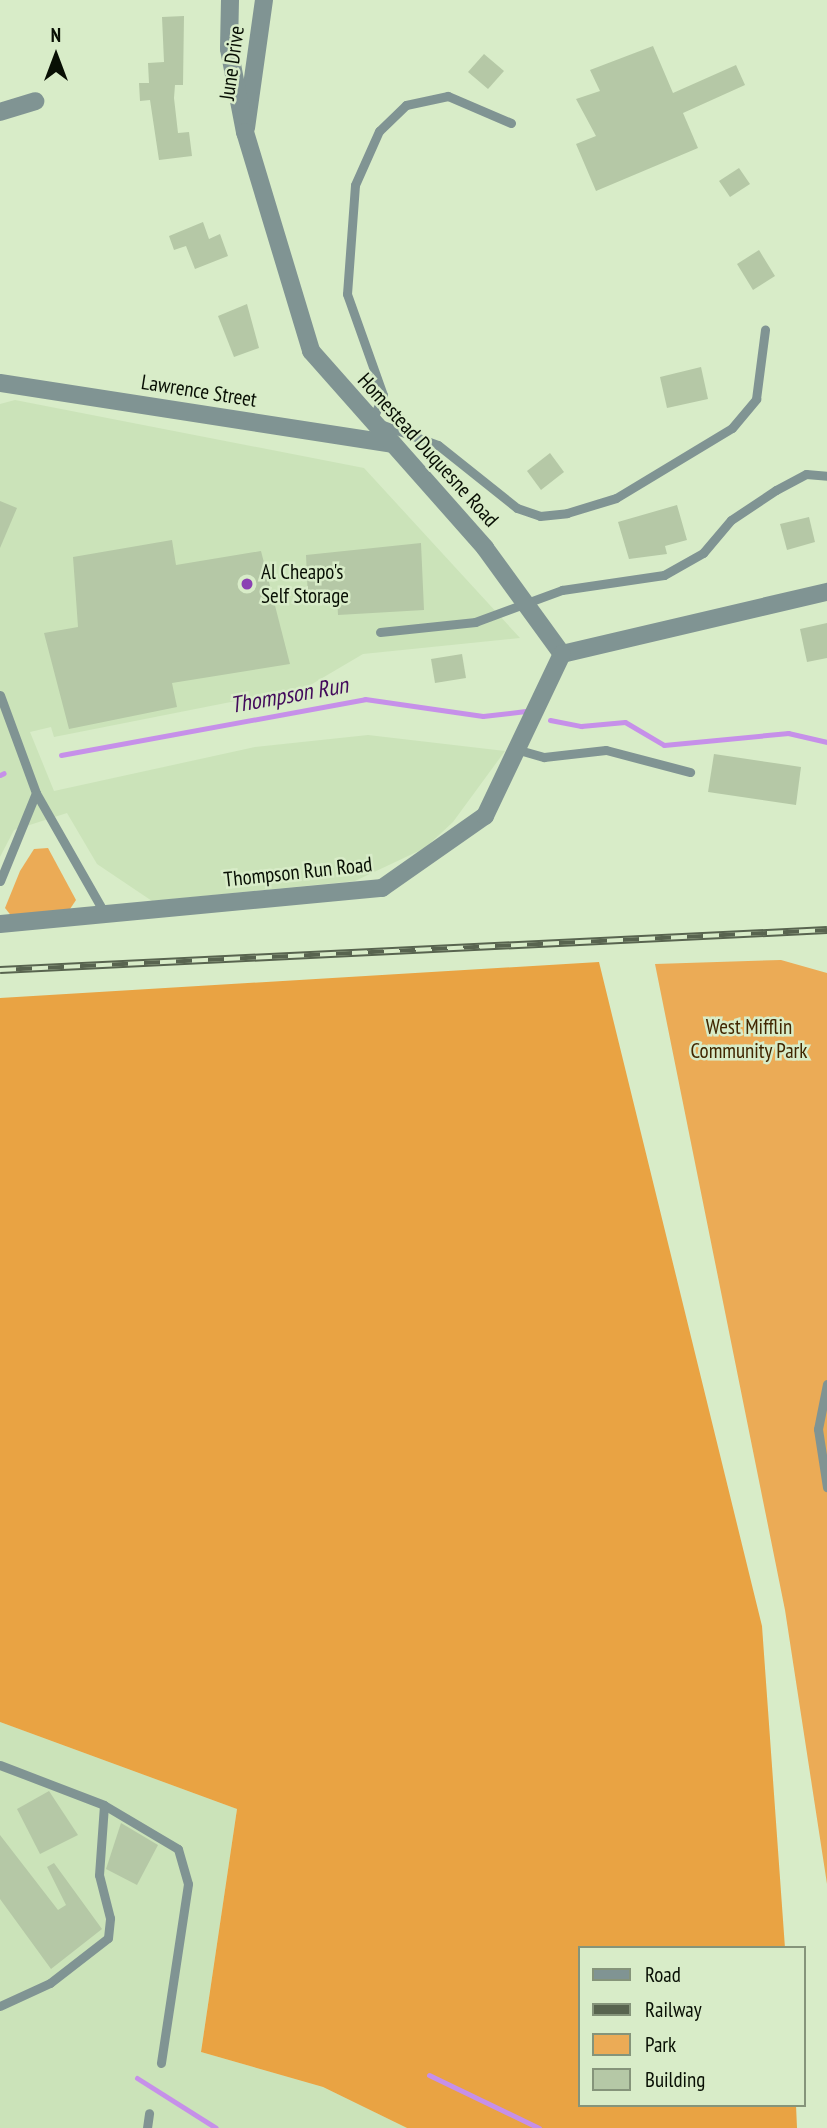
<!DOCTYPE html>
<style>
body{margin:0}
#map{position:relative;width:827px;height:2128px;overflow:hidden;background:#d8ecc8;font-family:"PT Sans Narrow",sans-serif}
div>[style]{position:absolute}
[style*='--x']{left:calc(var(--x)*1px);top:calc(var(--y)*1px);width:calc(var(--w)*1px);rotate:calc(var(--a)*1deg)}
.built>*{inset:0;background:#cbe3b9}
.green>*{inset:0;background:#ebab56}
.forest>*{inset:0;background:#e9a343}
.stream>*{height:5px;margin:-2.5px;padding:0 2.5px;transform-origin:2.5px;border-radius:2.5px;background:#c690e9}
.building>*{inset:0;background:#b5c8a6}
.service>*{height:9px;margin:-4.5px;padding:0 4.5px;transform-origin:4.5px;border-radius:4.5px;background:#809493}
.minor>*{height:18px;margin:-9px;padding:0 9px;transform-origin:9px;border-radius:9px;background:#809493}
.tertiary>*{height:18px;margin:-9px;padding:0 9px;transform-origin:9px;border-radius:9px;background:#809493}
.rail>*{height:8px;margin-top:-4px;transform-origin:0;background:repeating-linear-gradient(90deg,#d8ecc8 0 16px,#58644f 0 32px);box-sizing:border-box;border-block:2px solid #58644f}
.dots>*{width:19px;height:19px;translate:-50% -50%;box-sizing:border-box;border:4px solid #d8ecc8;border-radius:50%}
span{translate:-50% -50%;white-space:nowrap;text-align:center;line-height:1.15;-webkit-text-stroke:5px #d8ecc8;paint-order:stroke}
.street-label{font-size:21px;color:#080f04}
.poi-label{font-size:21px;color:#080f04}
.left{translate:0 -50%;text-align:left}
.park-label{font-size:21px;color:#412600}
.water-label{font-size:23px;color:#420a5b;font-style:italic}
.legend{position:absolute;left:578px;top:1946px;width:228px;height:161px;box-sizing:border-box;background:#d8ecc8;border:2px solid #85947a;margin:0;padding:9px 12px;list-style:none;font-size:21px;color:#080f04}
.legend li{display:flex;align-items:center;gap:14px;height:35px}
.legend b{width:35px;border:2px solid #85947a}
.north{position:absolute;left:21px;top:21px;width:70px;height:70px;-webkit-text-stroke:5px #d8ecc8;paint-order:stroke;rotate:0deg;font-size:19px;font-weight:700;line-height:28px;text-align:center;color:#080f04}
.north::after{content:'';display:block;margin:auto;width:24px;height:32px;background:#080f04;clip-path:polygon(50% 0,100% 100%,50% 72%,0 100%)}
</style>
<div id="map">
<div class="built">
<div style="clip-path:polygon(15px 400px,364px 468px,520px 638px,363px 654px,307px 687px,54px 737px,51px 727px,30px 732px,54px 791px,255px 747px,368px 735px,505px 751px,453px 822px,425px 848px,355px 881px,152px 901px,97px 864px,67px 813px,14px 830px,0 857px,0 404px)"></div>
<div style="clip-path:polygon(0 1722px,237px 1809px,201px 2052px,323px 2087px,407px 2128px,0 2128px)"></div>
</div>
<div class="green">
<div style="clip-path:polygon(48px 848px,76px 900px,70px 909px,13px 918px,5px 908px,20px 871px,34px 849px)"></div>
<div style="clip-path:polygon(781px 960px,827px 973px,827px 1884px,785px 1610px,655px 964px)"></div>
</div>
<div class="forest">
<div style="clip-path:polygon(599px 962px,762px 1626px,785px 1948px,580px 1948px,580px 2105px,796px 2105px,797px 2128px,407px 2128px,323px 2087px,201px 2052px,237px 1809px,0 1722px,0 998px)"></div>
</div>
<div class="stream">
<div style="--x:550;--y:720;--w:32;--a:11"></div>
<div style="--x:581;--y:726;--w:44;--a:-5.2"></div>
<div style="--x:625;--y:722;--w:45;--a:30.5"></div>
<div style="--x:664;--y:745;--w:125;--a:-5.5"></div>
<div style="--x:788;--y:733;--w:40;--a:13"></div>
<div style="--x:61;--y:755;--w:309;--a:-10.4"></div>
<div style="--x:365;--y:699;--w:119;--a:8.2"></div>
<div style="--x:483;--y:716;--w:43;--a:-6.6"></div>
<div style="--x:0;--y:775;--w:4;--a:-27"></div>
<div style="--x:429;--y:2075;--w:122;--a:25.7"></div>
<div style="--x:137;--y:2078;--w:93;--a:32.3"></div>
</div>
<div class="building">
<div style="clip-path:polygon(184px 16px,183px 85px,175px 85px,174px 98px,178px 133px,189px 132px,192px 156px,159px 160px,150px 100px,140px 101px,139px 83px,149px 83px,148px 63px,164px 62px,162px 17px)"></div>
<div style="clip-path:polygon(653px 46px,673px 93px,736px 65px,745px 85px,683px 113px,698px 148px,596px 191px,576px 144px,596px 136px,576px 99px,600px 91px,590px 70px)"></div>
<div style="clip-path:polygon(484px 54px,504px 71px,488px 89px,468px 72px)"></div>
<div style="clip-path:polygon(739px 168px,750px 184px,730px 197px,719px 181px)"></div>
<div style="clip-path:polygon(203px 222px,209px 239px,220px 234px,228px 256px,195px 269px,186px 246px,174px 250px,169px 236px)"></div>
<div style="clip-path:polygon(759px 250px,775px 276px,753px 290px,737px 264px)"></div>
<div style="clip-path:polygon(247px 304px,259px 348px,234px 357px,218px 316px)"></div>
<div style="clip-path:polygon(701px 367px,708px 399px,667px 408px,660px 377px)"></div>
<div style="clip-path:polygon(550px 453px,564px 472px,541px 490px,527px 471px)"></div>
<div style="clip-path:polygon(0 501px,17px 508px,0 548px)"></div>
<div style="clip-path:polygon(677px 505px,687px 540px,665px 546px,667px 554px,629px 559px,618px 522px)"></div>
<div style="clip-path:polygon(809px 517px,815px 542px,787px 550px,780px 524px)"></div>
<div style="clip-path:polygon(172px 540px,176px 565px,261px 551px,290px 664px,172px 683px,177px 707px,69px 729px,44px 633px,78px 627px,73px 557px)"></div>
<div style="clip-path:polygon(421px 543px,424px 610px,338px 615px,337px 597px,308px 599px,306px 555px)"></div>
<div style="clip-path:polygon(827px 623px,827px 658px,807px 662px,800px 629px)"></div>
<div style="clip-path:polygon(462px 654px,466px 678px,435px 683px,431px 659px)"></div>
<div style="clip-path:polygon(714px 754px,801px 767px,796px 805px,708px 792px)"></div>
<div style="clip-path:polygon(49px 1791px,78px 1835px,40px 1854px,17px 1809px)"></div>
<div style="clip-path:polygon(121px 1823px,158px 1845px,137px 1885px,106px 1869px)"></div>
<div style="clip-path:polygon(0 1835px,58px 1910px,66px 1905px,47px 1867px,54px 1863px,102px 1929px,51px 1969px,0 1899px)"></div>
</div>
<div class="service">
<div style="--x:511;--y:123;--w:69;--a:-156.8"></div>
<div style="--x:448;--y:96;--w:43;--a:167.9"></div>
<div style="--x:406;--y:105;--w:37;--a:136"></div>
<div style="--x:379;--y:131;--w:59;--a:114"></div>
<div style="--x:355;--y:185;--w:109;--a:94.2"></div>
<div style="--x:347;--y:294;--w:107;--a:70.4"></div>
<div style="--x:383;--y:395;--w:28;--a:113"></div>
<div style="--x:372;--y:421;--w:70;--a:20"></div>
<div style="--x:438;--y:445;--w:101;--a:38.6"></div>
<div style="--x:517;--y:508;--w:24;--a:19"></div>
<div style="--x:540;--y:516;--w:27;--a:-6"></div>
<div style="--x:567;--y:513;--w:51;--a:-17"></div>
<div style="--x:616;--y:498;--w:135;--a:-31.1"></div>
<div style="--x:732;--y:428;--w:38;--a:-50"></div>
<div style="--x:756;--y:399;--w:70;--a:-82.6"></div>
<div style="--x:380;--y:632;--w:96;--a:-6"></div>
<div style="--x:475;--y:622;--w:93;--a:-20.2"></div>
<div style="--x:562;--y:590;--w:103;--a:-8.4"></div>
<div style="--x:664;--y:575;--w:45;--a:-29.4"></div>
<div style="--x:703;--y:553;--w:43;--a:-49.7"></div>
<div style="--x:731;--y:520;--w:54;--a:-33.7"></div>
<div style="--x:776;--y:490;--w:34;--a:-28"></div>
<div style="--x:806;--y:474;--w:21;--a:5"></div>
<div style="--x:0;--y:695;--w:104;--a:69.8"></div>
<div style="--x:519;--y:750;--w:26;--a:16"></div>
<div style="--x:544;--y:757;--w:62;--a:-6.4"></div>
<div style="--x:606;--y:750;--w:87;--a:14.7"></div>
<div style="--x:0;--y:881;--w:95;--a:-67.8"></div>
<div style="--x:36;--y:793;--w:139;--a:60.3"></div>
<div style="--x:827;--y:1384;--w:46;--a:101.3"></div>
<div style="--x:818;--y:1429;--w:59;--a:81.2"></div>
<div style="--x:0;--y:1765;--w:111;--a:21"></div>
<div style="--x:104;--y:1805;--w:86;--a:30.7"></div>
<div style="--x:178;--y:1849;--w:36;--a:74"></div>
<div style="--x:188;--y:1884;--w:181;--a:98.6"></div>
<div style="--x:0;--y:2006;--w:55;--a:-24.7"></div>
<div style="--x:50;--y:1983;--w:73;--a:-37.8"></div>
<div style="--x:108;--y:1938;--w:20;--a:-84"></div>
<div style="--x:110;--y:1918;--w:44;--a:-104.3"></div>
<div style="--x:99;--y:1875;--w:70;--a:-85.9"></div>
<div style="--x:147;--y:2128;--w:15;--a:-82"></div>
</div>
<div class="minor">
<div style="--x:0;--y:112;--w:37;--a:-17"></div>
<div style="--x:246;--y:128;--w:129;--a:-82"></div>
<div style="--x:0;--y:383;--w:397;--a:8.8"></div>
</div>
<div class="tertiary">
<div style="--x:230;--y:0;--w:49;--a:91.2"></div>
<div style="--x:229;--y:49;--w:85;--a:79.1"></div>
<div style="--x:245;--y:132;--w:229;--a:73.2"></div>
<div style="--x:311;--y:351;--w:263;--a:48.5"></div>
<div style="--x:485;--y:548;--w:131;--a:54"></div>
<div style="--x:562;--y:654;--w:272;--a:-13.2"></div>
<div style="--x:0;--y:924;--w:384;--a:-5.4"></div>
<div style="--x:382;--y:888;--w:126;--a:-35"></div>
<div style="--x:485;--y:816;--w:179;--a:-64.6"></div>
</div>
<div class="rail">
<div style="--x:0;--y:970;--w:828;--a:-2.77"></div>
</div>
<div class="dots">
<div style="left:247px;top:584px;background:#8b41b3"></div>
</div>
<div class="street-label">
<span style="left:232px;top:63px;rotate:-82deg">June Drive</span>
<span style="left:199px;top:391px;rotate:9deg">Lawrence Street</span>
<span style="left:428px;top:450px;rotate:48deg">Homestead Duquesne Road</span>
<span style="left:298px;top:872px;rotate:-6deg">Thompson Run Road</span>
</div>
<div class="poi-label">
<span class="left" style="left:261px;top:584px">Al Cheapo's<br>Self Storage</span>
</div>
<div class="park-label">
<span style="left:749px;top:1039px">West Mifflin<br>Community Park</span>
</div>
<div class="water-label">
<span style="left:289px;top:695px;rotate:-10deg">Thompson Run</span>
</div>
<ul class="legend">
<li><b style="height:9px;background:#809493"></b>Road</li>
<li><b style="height:9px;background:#58644f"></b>Railway</li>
<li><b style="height:19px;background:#ebab56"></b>Park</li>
<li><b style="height:19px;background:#b5c8a6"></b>Building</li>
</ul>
<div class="north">N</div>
</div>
